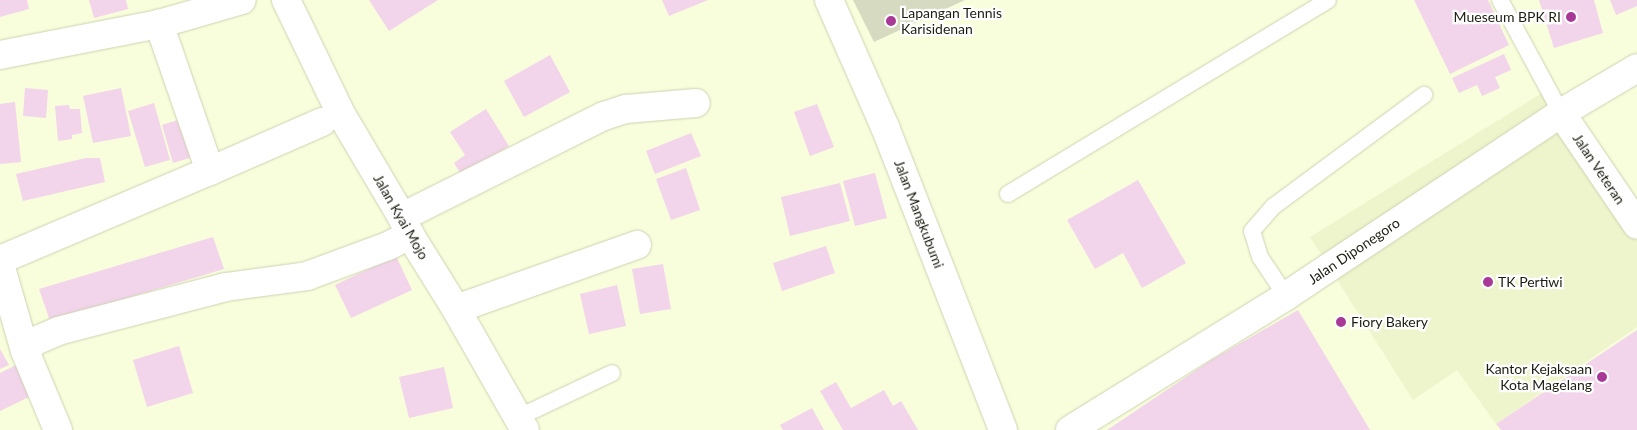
<!DOCTYPE html>
<style>
body{margin:0}
#map{position:relative;width:1637px;height:430px;overflow:hidden;background:#f8fedc;font-family:Lato,sans-serif}
div>[style]{position:absolute}
[style*='--x']{left:calc(var(--x)*1px);top:calc(var(--y)*1px);width:calc(var(--w)*1px);rotate:calc(var(--a)*1deg)}
.built>*{inset:0;background:#eef4cb}
.green>*{inset:0;background:#d6dac1}
.building>*{inset:0;background:#f2d4eb}
.roads{filter:drop-shadow(0 0 1px #cdd2b2) drop-shadow(0 0 1px #cdd2b2)}
.lane>*{height:16px;margin:-8px;padding:0 8px;transform-origin:8px;border-radius:8px;background:#fff}
.street>*{height:28px;margin:-14px;padding:0 14px;transform-origin:14px;border-radius:14px;background:#fff}
.secondary>*{height:28px;margin:-14px;padding:0 14px;transform-origin:14px;border-radius:14px;background:#fff}
.dots>*{width:14px;height:14px;translate:-50% -50%;box-sizing:border-box;border:2px solid #fff;border-radius:50%}
span{translate:-50% -50%;white-space:nowrap;text-align:center;line-height:1.15;-webkit-text-stroke:4.5px #fff;paint-order:stroke}
.poi-label{font-size:14px;color:#1c1e12}
.left{translate:0 -50%;text-align:left}
.right{translate:-100% -50%;text-align:right}
.street-label{font-size:14px;color:#1c1e12}
</style>
<div id="map">
<div class="built">
<div style="clip-path:polygon(1547px 90px,1637px 232px,1637px 327px,1496px 424px,1457px 370px,1413px 400px,1310px 237px)"></div>
</div>
<div class="green">
<div style="clip-path:polygon(853px 0,965px 0,874px 42px)"></div>
</div>
<div class="building">
<div style="clip-path:polygon(0 0,27px 0,29px 9px,0 17px)"></div>
<div style="clip-path:polygon(89px 0,126px 0,128px 9px,94px 18px)"></div>
<div style="clip-path:polygon(369px 0,438px 0,389px 31px)"></div>
<div style="clip-path:polygon(662px 0,708px 0,669px 16px)"></div>
<div style="clip-path:polygon(1414px 0,1488px 0,1509px 45px,1450px 74px)"></div>
<div style="clip-path:polygon(1539px 0,1594px 0,1603px 33px,1554px 48px)"></div>
<div style="clip-path:polygon(1610px 0,1637px 0,1637px 6px,1616px 15px)"></div>
<div style="clip-path:polygon(1504px 54px,1511px 70px,1495px 77px,1500px 88px,1482px 96px,1477px 85px,1459px 93px,1452px 78px)"></div>
<div style="clip-path:polygon(550px 55px,570px 92px,524px 117px,504px 81px)"></div>
<div style="clip-path:polygon(25px 88px,48px 90px,46px 118px,23px 116px)"></div>
<div style="clip-path:polygon(121px 88px,131px 136px,93px 143px,83px 96px)"></div>
<div style="clip-path:polygon(15px 102px,21px 162px,0 164px,0 104px)"></div>
<div style="clip-path:polygon(154px 103px,170px 160px,145px 167px,128px 111px)"></div>
<div style="clip-path:polygon(817px 104px,834px 147px,810px 156px,794px 112px)"></div>
<div style="clip-path:polygon(69px 105px,70px 109px,80px 109px,82px 133px,72px 135px,72px 139px,58px 141px,55px 106px)"></div>
<div style="clip-path:polygon(486px 109px,509px 146px,462px 176px,454px 163px,465px 155px,450px 132px)"></div>
<div style="clip-path:polygon(181px 119px,193px 157px,173px 163px,162px 125px)"></div>
<div style="clip-path:polygon(691px 133px,701px 156px,655px 174px,646px 151px)"></div>
<div style="clip-path:polygon(86px 158px,100px 158px,105px 182px,23px 201px,16px 174px)"></div>
<div style="clip-path:polygon(686px 168px,700px 210px,671px 220px,656px 179px)"></div>
<div style="clip-path:polygon(875px 173px,887px 218px,855px 226px,843px 181px)"></div>
<div style="clip-path:polygon(1138px 180px,1186px 263px,1142px 288px,1123px 253px,1095px 269px,1067px 220px)"></div>
<div style="clip-path:polygon(840px 183px,850px 221px,790px 236px,781px 197px)"></div>
<div style="clip-path:polygon(213px 237px,224px 269px,50px 321px,39px 289px)"></div>
<div style="clip-path:polygon(826px 246px,835px 273px,782px 291px,773px 263px)"></div>
<div style="clip-path:polygon(396px 256px,412px 290px,351px 318px,335px 285px)"></div>
<div style="clip-path:polygon(663px 264px,671px 309px,640px 314px,632px 269px)"></div>
<div style="clip-path:polygon(617px 285px,626px 326px,589px 334px,580px 294px)"></div>
<div style="clip-path:polygon(1298px 310px,1370px 430px,1107px 430px,1213px 359px)"></div>
<div style="clip-path:polygon(1637px 330px,1637px 430px,1501px 430px,1496px 424px)"></div>
<div style="clip-path:polygon(179px 346px,193px 393px,147px 407px,133px 360px)"></div>
<div style="clip-path:polygon(0 349px,9px 365px,0 369px)"></div>
<div style="clip-path:polygon(20px 363px,35px 394px,0 411px,0 373px)"></div>
<div style="clip-path:polygon(444px 367px,453px 408px,409px 418px,399px 377px)"></div>
<div style="clip-path:polygon(836px 382px,851px 408px,884px 390px,893px 406px,901px 401px,918px 430px,843px 430px,820px 391px)"></div>
<div style="clip-path:polygon(812px 408px,824px 430px,783px 430px,780px 425px)"></div>
</div>
<div class="roads">
<div class="lane">
<div style="--x:1500;--y:0;--w:128;--a:61.6"></div>
<div style="--x:1008;--y:194;--w:374;--a:-31.2"></div>
<div style="--x:1286;--y:296;--w:47;--a:-123.7"></div>
<div style="--x:1260;--y:257;--w:27;--a:-107"></div>
<div style="--x:1252;--y:231;--w:33;--a:-49"></div>
<div style="--x:1274;--y:206;--w:187;--a:-36.5"></div>
<div style="--x:517;--y:418;--w:105;--a:-25.3"></div>
</div>
<div class="street">
<div style="--x:829;--y:0;--w:139;--a:66.2"></div>
<div style="--x:885;--y:127;--w:325;--a:68.7"></div>
<div style="--x:0;--y:55;--w:162;--a:-11"></div>
<div style="--x:159;--y:24;--w:86;--a:-16.1"></div>
<div style="--x:1561;--y:113;--w:135;--a:55.8"></div>
<div style="--x:210;--y:171;--w:122;--a:-23.6"></div>
<div style="--x:402;--y:217;--w:226;--a:-26.6"></div>
<div style="--x:604;--y:116;--w:23;--a:-18"></div>
<div style="--x:626;--y:109;--w:70;--a:-4.9"></div>
<div style="--x:0;--y:260;--w:228;--a:-23"></div>
<div style="--x:210;--y:171;--w:156;--a:-109.1"></div>
<div style="--x:0;--y:264;--w:91;--a:74"></div>
<div style="--x:456;--y:309;--w:192;--a:-19.5"></div>
<div style="--x:58;--y:430;--w:86;--a:-112.7"></div>
<div style="--x:25;--y:351;--w:14;--a:-45"></div>
<div style="--x:35;--y:341;--w:25;--a:-23"></div>
<div style="--x:58;--y:331;--w:174;--a:-14.7"></div>
<div style="--x:226;--y:287;--w:82;--a:-7.7"></div>
<div style="--x:307;--y:276;--w:86;--a:-20.3"></div>
<div style="--x:388;--y:246;--w:25;--a:-27"></div>
</div>
<div class="secondary">
<div style="--x:286;--y:0;--w:127;--a:64.2"></div>
<div style="--x:341;--y:114;--w:120;--a:59.4"></div>
<div style="--x:402;--y:217;--w:20;--a:66"></div>
<div style="--x:410;--y:235;--w:87;--a:58.1"></div>
<div style="--x:456;--y:309;--w:139;--a:60.3"></div>
<div style="--x:1070;--y:430;--w:254;--a:-31.8"></div>
<div style="--x:1286;--y:296;--w:330;--a:-33.6"></div>
<div style="--x:1561;--y:113;--w:88;--a:-30.6"></div>
</div>
</div>
<div class="dots">
<div style="left:1571px;top:17px;background:#a83997"></div>
<div style="left:891px;top:21px;background:#a83997"></div>
<div style="left:1488px;top:282px;background:#a83997"></div>
<div style="left:1341px;top:322px;background:#a83997"></div>
<div style="left:1602px;top:377px;background:#a83997"></div>
</div>
<div class="poi-label">
<span class="left" style="left:901px;top:21px">Lapangan Tennis<br>Karisidenan</span>
<span class="right" style="left:1561px;top:17px">Mueseum BPK RI</span>
<span class="left" style="left:1498px;top:282px">TK Pertiwi</span>
<span class="left" style="left:1351px;top:322px">Fiory Bakery</span>
<span class="right" style="left:1592px;top:377px">Kantor Kejaksaan<br>Kota Magelang</span>
</div>
<div class="street-label">
<span style="left:1599px;top:169px;rotate:56deg">Jalan Veteran</span>
<span style="left:919px;top:214px;rotate:69deg">Jalan Mangkubumi</span>
<span style="left:401px;top:217px;rotate:60deg">Jalan Kyai Mojo</span>
<span style="left:1354px;top:251px;rotate:-34deg">Jalan Diponegoro</span>
</div>
</div>
